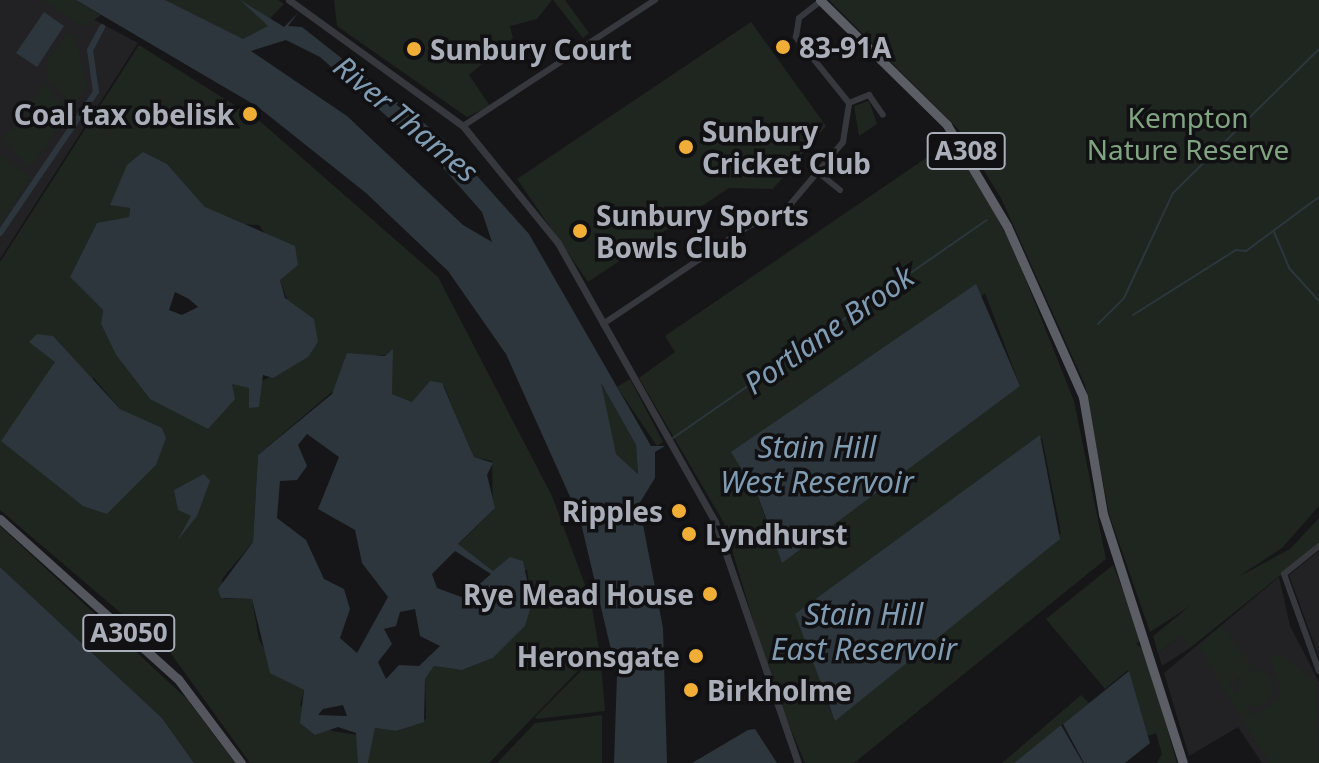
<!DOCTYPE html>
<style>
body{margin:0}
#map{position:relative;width:1319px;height:763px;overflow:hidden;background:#161618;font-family:"Noto Sans",sans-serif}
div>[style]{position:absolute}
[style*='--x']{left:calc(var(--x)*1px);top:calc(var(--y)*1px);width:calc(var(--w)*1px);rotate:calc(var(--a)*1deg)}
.built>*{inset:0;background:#222225}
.green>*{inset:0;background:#1e261f}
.round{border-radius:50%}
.water>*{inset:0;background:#2c363c}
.stream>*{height:2px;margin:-1px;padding:0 1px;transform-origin:1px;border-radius:1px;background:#2c363c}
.canal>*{height:6px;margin:-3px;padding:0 3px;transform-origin:3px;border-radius:3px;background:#2c363c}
.minor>*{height:6px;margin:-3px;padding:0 3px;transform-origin:3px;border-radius:3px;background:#37383d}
.tertiary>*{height:7px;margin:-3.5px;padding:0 3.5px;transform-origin:3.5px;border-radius:3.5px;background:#37383d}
.primary>*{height:9px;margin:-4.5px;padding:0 4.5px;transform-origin:4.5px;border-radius:4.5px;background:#53565c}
.trunk>*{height:9px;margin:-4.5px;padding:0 4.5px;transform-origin:4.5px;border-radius:4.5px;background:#5b5e65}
.dots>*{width:22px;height:22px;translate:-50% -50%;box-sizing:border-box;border:4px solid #111113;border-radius:50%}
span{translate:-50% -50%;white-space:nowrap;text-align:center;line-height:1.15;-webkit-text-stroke:7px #111113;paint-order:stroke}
.shield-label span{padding:2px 6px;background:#111113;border:2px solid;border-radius:6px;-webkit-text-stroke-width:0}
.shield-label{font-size:26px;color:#a9aeb8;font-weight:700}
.poi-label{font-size:28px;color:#a9aeb8;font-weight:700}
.left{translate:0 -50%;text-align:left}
.right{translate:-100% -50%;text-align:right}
.park-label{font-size:28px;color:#80a381}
.water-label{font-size:30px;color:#809cb3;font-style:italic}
</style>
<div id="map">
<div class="built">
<div style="clip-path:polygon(0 0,57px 0,138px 43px,0 259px)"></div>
<div style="clip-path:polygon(1319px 551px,1319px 657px,1289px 575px)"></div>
<div style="clip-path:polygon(1279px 577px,1290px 626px,1319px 682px,1319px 763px,1262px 763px,1238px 727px,1189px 756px,1164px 673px)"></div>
<div style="clip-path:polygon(1183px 633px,1190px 648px,1162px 666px,1158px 653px)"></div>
</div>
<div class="green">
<div style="clip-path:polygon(41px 0,76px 0,101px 15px,84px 27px)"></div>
<div style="clip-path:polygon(162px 0,278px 0,284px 4px,271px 17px,275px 35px,241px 46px,236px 36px)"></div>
<div style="clip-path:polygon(334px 0,552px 0,537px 19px,510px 26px,513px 38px,469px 75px,490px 106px,467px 117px,337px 26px)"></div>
<div style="clip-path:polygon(553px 0,565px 0,589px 33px,583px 38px)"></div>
<div style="clip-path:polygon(829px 0,1319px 0,1319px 506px,1282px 548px,1238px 577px,1290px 549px,1319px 518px,1319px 544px,1190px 648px,1182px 634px,1158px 653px,1153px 636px,1190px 606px,1150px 632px,1109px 514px,1085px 385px,1001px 198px,959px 130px)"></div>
<div style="clip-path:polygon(751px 22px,826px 126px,773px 189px,729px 188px,588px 282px,517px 179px)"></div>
<div style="clip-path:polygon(67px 33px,75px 35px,87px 88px,73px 104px,48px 80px,47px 60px)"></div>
<div style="clip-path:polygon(evenodd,139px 45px,261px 122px,438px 277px,552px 496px,591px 601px,599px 649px,489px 763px,368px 763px,375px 728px,396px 731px,426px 719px,425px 679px,434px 666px,465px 669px,493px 658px,525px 626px,532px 604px,527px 570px,493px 571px,458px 545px,493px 510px,492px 461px,474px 457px,444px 386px,412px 402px,392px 394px,388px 355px,375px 355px,258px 455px,253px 542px,222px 579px,224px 599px,252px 599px,259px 640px,283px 679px,304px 690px,300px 705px,332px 731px,358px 735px,358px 763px,250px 763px,151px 626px,129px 620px,0 510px,0 262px,139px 45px,167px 164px,205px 207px,232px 224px,259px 225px,288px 267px,280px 280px,308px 357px,249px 388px,238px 380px,150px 399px,116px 355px,101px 324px,103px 310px,70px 277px,129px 217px,130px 208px,111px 204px,126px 178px,167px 164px,139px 45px,93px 377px,120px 409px,156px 429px,156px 465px,107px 514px,93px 377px)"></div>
<div style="clip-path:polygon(45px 83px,69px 112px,29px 169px,1px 136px,28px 121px,27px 108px)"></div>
<div style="clip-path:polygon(869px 101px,877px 124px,859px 136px,854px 106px)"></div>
<div style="clip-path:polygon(evenodd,954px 139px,1012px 245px,1074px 401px,1106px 559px,854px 763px,805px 763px,773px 687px,724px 523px,639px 378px,675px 352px,665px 336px,954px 139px,985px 293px,1020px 386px,775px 548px,758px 496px,985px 293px,954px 139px,1042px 438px,1061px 533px,831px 712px,796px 614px,1042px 438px)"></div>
<div style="clip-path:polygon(0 155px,32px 177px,0 224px)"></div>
<div style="clip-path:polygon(630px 379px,663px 442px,657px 446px,617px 387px)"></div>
<div style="clip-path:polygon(601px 383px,636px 445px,638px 474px,616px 454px,600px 407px)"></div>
<div style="clip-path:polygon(0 526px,187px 699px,235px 763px,194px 763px,162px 718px,0 567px)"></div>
<div style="clip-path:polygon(1113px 565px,1142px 639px,1136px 644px,1145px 650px,1177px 763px,1157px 763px,1162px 754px,1156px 733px,1148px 736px,1128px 670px,1105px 689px,1046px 619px)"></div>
<div style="clip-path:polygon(1222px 625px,1253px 667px,1229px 685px,1254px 716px,1281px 696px,1271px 656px,1284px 656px,1316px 682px,1319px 763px,1269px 763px,1198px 646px)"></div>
<div style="clip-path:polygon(600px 652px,605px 711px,536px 719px,535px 717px)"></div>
<div class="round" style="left:1237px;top:670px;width:36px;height:36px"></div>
<div style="clip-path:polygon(1081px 695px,1089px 703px,1014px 763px,1002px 763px)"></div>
<div style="clip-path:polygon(602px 715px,602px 763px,497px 763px,535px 723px)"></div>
</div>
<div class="water">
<div style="clip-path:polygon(evenodd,76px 0,165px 0,243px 39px,268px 26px,240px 0,284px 27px,299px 12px,288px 26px,302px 27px,444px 139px,529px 234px,651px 446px,665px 446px,655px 452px,655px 478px,639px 504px,663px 628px,667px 763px,614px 763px,617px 675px,580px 519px,506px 354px,448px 271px,366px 193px,258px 107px,76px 0,286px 40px,320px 57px,436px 160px,482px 212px,492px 242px,463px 225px,347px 116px,251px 51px,286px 40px,76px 0,601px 383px,636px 445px,638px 474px,616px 454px,601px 383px)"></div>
<div style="clip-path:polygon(44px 12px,64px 26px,37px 67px,16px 53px)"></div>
<div style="clip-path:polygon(evenodd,143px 152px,167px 164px,205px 207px,295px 246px,298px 265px,280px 280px,285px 298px,314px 319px,318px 342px,308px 357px,273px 378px,263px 375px,259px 407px,249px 408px,249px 388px,232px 384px,235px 399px,208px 429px,150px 399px,116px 355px,101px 324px,103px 310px,70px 277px,97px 223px,129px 217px,130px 208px,110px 205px,127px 165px,143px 152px,175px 292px,189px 299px,198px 307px,182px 315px,169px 310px,175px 292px)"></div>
<div style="clip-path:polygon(976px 284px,1020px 386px,782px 563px,758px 496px,731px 452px)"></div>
<div style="clip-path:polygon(37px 334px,53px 336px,120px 409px,162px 428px,166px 438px,156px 465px,107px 514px,83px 506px,1px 441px,55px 362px,29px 342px)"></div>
<div style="clip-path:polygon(evenodd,393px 349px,392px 394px,412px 402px,430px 381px,442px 383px,474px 457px,493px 463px,487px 475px,495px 508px,458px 544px,493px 571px,510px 557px,523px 561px,532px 604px,525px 626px,493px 658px,462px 670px,434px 666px,425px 679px,424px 722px,396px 731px,375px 728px,368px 763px,358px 763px,356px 733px,338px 727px,315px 735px,300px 723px,304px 690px,270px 673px,252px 599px,221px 598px,218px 589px,253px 542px,258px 455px,332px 394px,347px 353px,385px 356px,393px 349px,307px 434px,339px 457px,318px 509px,355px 530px,362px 563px,388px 597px,357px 653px,340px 638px,350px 609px,344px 589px,324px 579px,306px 540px,277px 518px,280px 481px,297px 480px,307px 466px,298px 445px,307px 434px,393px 349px,455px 551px,491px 574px,464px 598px,437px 588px,432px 574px,455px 551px,393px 349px,415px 609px,420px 636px,440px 646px,419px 666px,399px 665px,386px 679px,378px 662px,392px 644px,384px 629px,396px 626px,400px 612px,415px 609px,393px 349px,343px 705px,347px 716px,318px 715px,323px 709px,343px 705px)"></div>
<div style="clip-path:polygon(1040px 435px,1060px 539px,835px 721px,795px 614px)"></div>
<div style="clip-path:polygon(204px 474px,210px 481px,197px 516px,177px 541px,191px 516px,178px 510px,174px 490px)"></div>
<div style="clip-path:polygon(0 567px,162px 718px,194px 763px,0 763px)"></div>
<div style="clip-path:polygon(1129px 671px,1150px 743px,1125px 763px,1084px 763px,1063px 724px)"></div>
<div style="clip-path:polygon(1061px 725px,1083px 763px,1014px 763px)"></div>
<div style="clip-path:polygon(755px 729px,777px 763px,692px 763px,748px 730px)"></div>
</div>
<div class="stream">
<div style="--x:1274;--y:232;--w:39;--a:67"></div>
<div style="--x:1289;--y:268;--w:45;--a:47.7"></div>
<div style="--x:1133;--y:315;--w:122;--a:-32.3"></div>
<div style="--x:1236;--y:250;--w:10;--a:6"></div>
<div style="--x:1246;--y:251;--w:91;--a:-36.5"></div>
<div style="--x:1098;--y:324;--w:37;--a:-45"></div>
<div style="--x:1124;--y:298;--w:116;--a:-65"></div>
<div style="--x:1173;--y:193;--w:205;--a:-44.6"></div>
<div style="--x:673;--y:438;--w:382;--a:-34.8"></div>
</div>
<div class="canal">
<div style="--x:0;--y:233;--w:171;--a:-55.8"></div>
<div style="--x:96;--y:92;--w:42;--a:-98.1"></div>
<div style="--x:90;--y:50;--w:26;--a:-62"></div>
</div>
<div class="minor">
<div style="--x:849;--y:103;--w:22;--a:-22"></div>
<div style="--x:869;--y:95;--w:24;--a:55"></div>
<div style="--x:463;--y:126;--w:230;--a:-33.3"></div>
<div style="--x:819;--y:173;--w:27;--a:39"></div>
<div style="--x:603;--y:324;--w:176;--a:-33.9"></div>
<div style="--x:749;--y:226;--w:36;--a:-21"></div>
<div style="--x:783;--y:213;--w:93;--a:-49.8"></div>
<div style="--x:843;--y:142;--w:39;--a:-81"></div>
<div style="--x:849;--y:103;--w:85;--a:-128.8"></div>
<div style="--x:796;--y:37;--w:19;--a:-81"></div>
<div style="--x:799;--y:18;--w:28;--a:-38"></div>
<div style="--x:1319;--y:546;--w:45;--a:141.3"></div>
<div style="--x:1284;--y:574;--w:103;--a:70.2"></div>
</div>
<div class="tertiary">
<div style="--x:289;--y:0;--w:215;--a:35.9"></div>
<div style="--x:463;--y:126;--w:151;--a:50.9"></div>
<div style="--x:558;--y:243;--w:320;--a:60.6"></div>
<div style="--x:715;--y:522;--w:255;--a:71"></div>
</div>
<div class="primary">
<div style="--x:0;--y:519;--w:239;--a:42"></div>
<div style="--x:178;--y:679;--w:105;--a:53.1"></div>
</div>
<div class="trunk">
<div style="--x:820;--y:0;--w:178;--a:44.5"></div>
<div style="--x:947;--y:125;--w:117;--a:59.3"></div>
<div style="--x:1007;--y:226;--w:187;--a:66"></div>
<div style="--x:1083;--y:397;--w:119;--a:80.3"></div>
<div style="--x:1103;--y:514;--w:262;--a:72.2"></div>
</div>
<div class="dots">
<div style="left:783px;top:47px;background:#f0ae37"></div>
<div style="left:414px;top:49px;background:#f0ae37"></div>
<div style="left:250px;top:114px;background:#f0ae37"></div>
<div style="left:686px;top:147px;background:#f0ae37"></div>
<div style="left:580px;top:231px;background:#f0ae37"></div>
<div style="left:679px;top:511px;background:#f0ae37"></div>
<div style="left:689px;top:534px;background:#f0ae37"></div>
<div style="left:710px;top:594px;background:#f0ae37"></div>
<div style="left:696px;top:656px;background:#f0ae37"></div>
<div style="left:691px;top:690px;background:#f0ae37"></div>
</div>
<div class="shield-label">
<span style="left:966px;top:151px">A308</span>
<span style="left:129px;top:633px">A3050</span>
</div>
<div class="poi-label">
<span class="left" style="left:799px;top:47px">83-91A</span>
<span class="left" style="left:430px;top:49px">Sunbury Court</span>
<span class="right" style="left:234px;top:114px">Coal tax obelisk</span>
<span class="left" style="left:702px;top:147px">Sunbury<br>Cricket Club</span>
<span class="left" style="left:596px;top:231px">Sunbury Sports<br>Bowls Club</span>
<span class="right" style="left:663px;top:511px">Ripples</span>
<span class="left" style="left:705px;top:534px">Lyndhurst</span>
<span class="right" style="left:694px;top:594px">Rye Mead House</span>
<span class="right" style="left:680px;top:656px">Heronsgate</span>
<span class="left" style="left:707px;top:690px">Birkholme</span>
</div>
<div class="park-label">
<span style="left:1188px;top:133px">Kempton<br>Nature Reserve</span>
</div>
<div class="water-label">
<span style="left:406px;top:119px;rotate:40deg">River Thames</span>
<span style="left:829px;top:330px;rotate:-35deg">Portlane Brook</span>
<span style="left:817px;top:464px">Stain Hill<br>West Reservoir</span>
<span style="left:864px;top:631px">Stain Hill<br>East Reservoir</span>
</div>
</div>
